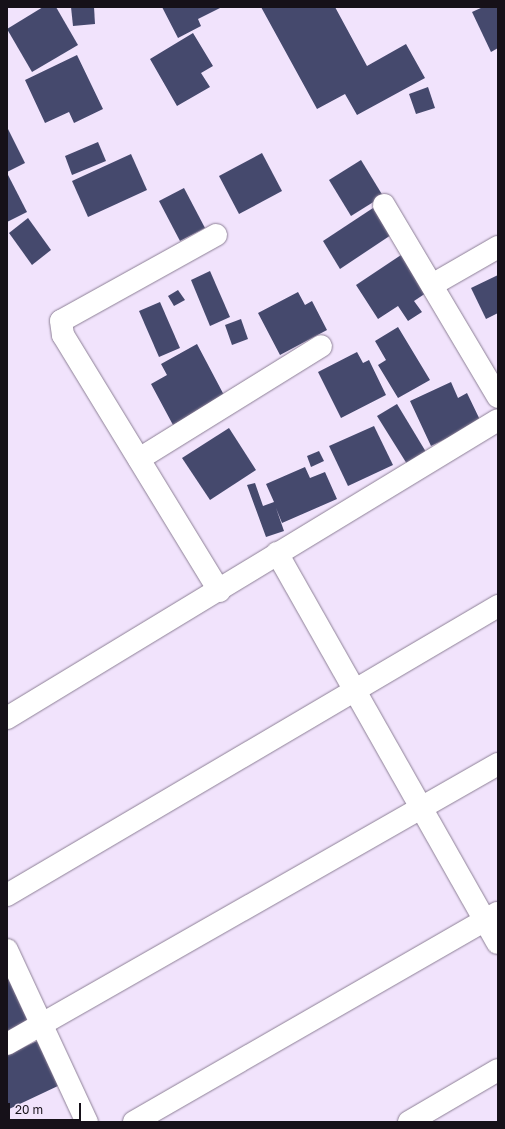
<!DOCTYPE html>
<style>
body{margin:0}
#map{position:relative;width:505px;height:1129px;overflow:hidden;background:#f1e3fc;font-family:"Golos Text",sans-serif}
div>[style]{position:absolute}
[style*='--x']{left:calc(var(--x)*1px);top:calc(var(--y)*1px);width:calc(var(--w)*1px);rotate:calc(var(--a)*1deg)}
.building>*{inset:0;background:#45496d}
.roads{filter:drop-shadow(0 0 1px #8d8096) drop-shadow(0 0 1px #8d8096)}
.minor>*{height:22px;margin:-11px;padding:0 11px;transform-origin:11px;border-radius:11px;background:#fff}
span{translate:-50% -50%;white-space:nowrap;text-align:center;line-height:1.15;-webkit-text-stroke:4px #f1e3fc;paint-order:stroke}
.frame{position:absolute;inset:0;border:8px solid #161119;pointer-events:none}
.scale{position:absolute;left:8px;top:1103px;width:73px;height:18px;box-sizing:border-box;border:2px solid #161119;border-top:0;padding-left:5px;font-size:12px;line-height:14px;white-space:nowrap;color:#161119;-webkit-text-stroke:3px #f1e3fc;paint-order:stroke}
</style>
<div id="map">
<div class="building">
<div style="clip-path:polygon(43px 7px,56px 7px,78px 45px,32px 72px,7px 29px)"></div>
<div style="clip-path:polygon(71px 7px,94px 7px,95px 24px,73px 26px)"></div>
<div style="clip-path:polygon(162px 7px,222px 7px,198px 19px,201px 26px,178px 38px)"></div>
<div style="clip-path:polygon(261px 7px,335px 7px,367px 66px,406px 44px,425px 78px,357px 115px,345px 94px,317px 109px)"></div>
<div style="clip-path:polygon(483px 7px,498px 7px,498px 48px,491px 52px,472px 12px)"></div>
<div style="clip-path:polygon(193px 33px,213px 66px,201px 73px,210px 87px,177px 106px,150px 59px)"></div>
<div style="clip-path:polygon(77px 55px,103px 109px,74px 123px,69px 112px,45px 123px,25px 80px)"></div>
<div style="clip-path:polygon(428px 87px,435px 108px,416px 114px,409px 94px)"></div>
<div style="clip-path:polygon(7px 127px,25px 163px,7px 172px)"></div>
<div style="clip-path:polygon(98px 142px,106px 161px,72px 175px,65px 156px)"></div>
<div style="clip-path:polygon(262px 153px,282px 191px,239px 214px,219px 176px)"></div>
<div style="clip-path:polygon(131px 154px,147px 190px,88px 217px,72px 181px)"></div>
<div style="clip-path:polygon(361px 160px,383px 196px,351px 216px,329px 180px)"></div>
<div style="clip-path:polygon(7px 173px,27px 212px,7px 222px)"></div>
<div style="clip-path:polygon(184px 188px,205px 228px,180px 241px,159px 201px)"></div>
<div style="clip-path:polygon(373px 208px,391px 235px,340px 269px,323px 241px)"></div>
<div style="clip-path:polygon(28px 218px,51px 250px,32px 265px,9px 233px)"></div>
<div style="clip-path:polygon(404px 253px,429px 291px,414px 301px,422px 312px,408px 321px,398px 306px,378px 319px,356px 285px)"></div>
<div style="clip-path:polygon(210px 271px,230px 317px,210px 326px,191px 280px)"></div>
<div style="clip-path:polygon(498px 275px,498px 313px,486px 319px,471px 288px)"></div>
<div style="clip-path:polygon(178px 290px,185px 300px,174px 306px,168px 296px)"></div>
<div style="clip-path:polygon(298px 292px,305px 305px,312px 301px,327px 330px,280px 355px,258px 313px)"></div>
<div style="clip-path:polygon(160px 302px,180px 348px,159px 357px,139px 311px)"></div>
<div style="clip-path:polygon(241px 319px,248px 339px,232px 345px,225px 325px)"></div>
<div style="clip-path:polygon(398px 327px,430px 380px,398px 398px,378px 365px,386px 360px,375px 341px)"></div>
<div style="clip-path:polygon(197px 344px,225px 397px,173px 425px,151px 384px,167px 375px,161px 364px)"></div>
<div style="clip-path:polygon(357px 352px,363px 363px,369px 360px,386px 395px,341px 418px,318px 372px)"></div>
<div style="clip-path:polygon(451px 382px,458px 398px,467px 393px,481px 422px,431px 446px,410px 401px)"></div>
<div style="clip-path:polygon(397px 404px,426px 452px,407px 464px,377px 416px)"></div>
<div style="clip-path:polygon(374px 426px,393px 465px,348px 486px,329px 446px)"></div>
<div style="clip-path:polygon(229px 428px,256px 470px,210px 500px,182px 458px)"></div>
<div style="clip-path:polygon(319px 451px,324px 461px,311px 467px,307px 456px)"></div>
<div style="clip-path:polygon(305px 467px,310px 478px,325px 472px,337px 499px,282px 523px,276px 508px,284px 531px,266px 537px,247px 485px,255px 483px,263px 506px,274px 502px,266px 484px)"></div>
<div style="clip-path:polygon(7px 975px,31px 1019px,7px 1032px)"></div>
<div style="clip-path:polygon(39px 1040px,60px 1085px,7px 1110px,7px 1055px)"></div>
</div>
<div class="roads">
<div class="minor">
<div style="--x:384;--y:205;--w:223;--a:59.3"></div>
<div style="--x:216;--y:235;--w:177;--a:151"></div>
<div style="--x:61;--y:321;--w:14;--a:82"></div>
<div style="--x:63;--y:335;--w:300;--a:58.6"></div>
<div style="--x:432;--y:285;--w:76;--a:-29.9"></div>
<div style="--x:139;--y:459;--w:214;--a:-31.8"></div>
<div style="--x:277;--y:553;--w:448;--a:60.5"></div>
<div style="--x:7;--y:718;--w:574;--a:-31.25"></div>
<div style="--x:7;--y:895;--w:570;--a:-30.48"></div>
<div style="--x:7;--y:950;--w:190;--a:65.1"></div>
<div style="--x:7;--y:1044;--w:565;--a:-29.69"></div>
<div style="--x:134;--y:1122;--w:419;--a:-29.9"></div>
<div style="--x:409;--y:1122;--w:103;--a:-30.3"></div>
</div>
</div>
<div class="frame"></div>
<div class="scale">20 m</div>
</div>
